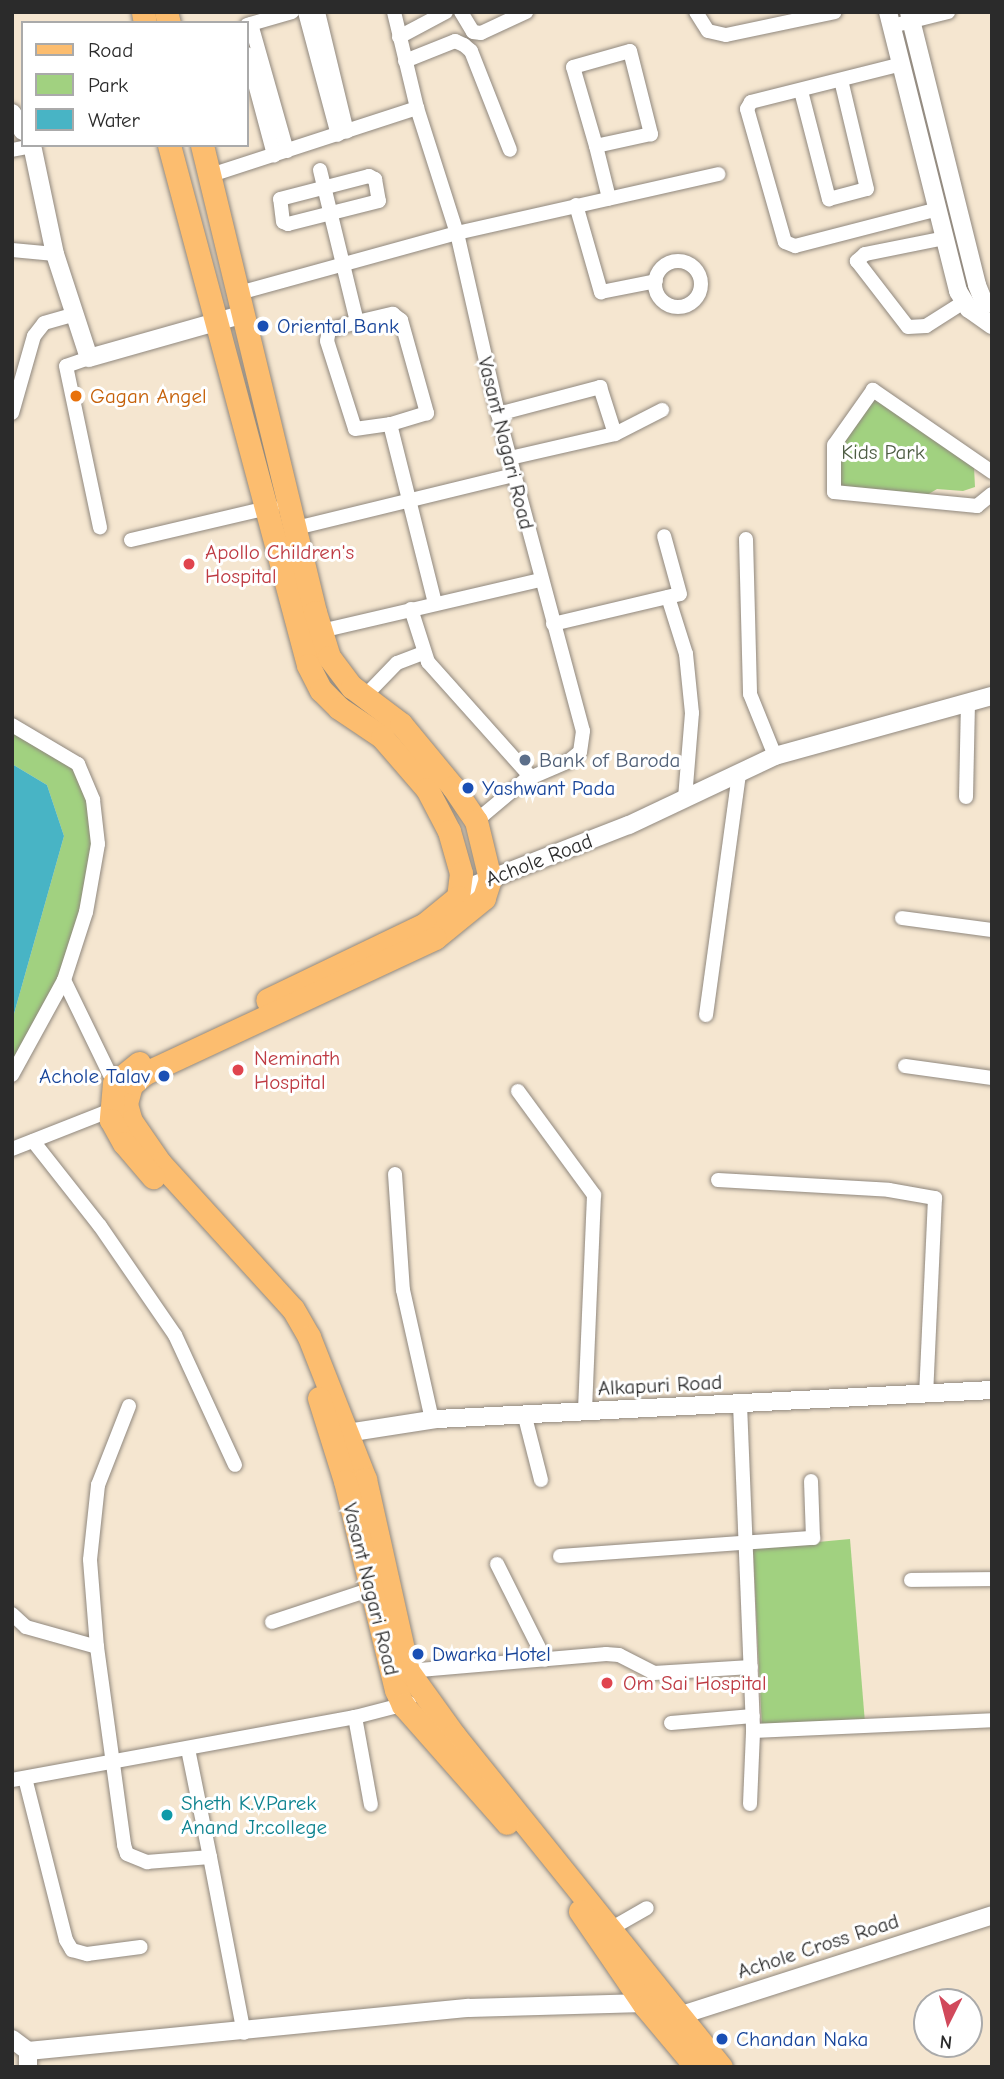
<!DOCTYPE html>
<style>
body{margin:0}
#map{position:relative;width:1004px;height:2079px;overflow:hidden;background:#f5e6d0;font-family:"Comic Neue",sans-serif}
div>[style]{position:absolute}
[style*='--x']{left:calc(var(--x)*1px);top:calc(var(--y)*1px);width:calc(var(--w)*1px);rotate:calc(var(--a)*1deg)}
.green>*{inset:0;background:#a1d180}
.water>*{inset:0;background:#48b4c5}
.roads{filter:drop-shadow(0 0 2px #90887e) drop-shadow(0 0 2px #90887e)}
.minor>*{height:14px;margin:-7px;padding:0 7px;transform-origin:7px;border-radius:7px;background:#fff}
.minor>.ring{margin:-7px;padding:0;box-sizing:content-box;background:none;border:14px solid #fff;border-radius:50%}
.tertiary>*{height:18px;margin:-9px;padding:0 9px;transform-origin:9px;border-radius:9px;background:#fff}
.primary>*{height:23px;margin:-11.5px;padding:0 11.5px;transform-origin:11.5px;border-radius:11.5px;background:#fcbd6f}
.dots>*{width:19px;height:19px;translate:-50% -50%;box-sizing:border-box;border:4px solid #fff;border-radius:50%}
span{translate:-50% -50%;white-space:nowrap;text-align:center;line-height:1.15;-webkit-text-stroke:6px #fff;paint-order:stroke}
.transit-label{font-size:21px;color:#164399}
.left{translate:0 -50%;text-align:left}
.right{translate:-100% -50%;text-align:right}
.food-label{font-size:21px;color:#c56008}
.street-label{font-size:21px;color:#2b2b2b}
.park-label{font-size:21px;color:#4e5d44}
.health-label{font-size:21px;color:#be3a42}
.service-label{font-size:21px;color:#4e5e75}
.culture-label{font-size:21px;color:#0d838f}
.frame{position:absolute;inset:0;border:14px solid #2b2b2b;pointer-events:none}
.legend{position:absolute;left:21px;top:21px;width:228px;height:126px;box-sizing:border-box;background:#fff;border:2px solid #aaa;margin:0;padding:9px 12px;list-style:none;font-size:21px;color:#2b2b2b}
.legend li{display:flex;align-items:center;gap:14px;height:35px}
.legend b{width:35px;border:2px solid #aaa}
.north{position:absolute;left:913px;top:1988px;width:70px;height:70px;box-sizing:border-box;background:#fff;border:2px solid #aaa;border-radius:50%;rotate:186deg;font-size:19px;font-weight:700;line-height:28px;text-align:center;color:#2b2b2b}
.north::after{content:'';display:block;margin:auto;width:24px;height:32px;background:#d1495b;clip-path:polygon(50% 0,100% 100%,50% 72%,0 100%)}
</style>
<div id="map">
<div class="green">
<div style="clip-path:polygon(874px 398px,974px 467px,975px 487px,963px 491px,937px 489px,927px 495px,840px 488px,840px 446px)"></div>
<div style="clip-path:polygon(12px 725px,78px 764px,98px 844px,72px 966px,12px 1075px,12px 1021px,64px 836px,47px 785px,12px 764px)"></div>
<div style="clip-path:polygon(850px 1539px,865px 1723px,762px 1728px,753px 1548px)"></div>
</div>
<div class="water">
<div style="clip-path:polygon(12px 764px,47px 785px,64px 836px,12px 1021px)"></div>
</div>
<div class="roads">
<div class="minor">
<div style="--x:305;--y:12;--w:127;--a:75"></div>
<div style="--x:318;--y:12;--w:123;--a:76.4"></div>
<div style="--x:394;--y:12;--w:99;--a:76.5"></div>
<div style="--x:417;--y:108;--w:131;--a:72.3"></div>
<div style="--x:457;--y:233;--w:186;--a:77.2"></div>
<div style="--x:498;--y:414;--w:328;--a:75"></div>
<div style="--x:583;--y:731;--w:21;--a:98"></div>
<div style="--x:580;--y:752;--w:14;--a:141"></div>
<div style="--x:569;--y:761;--w:48;--a:156.6"></div>
<div style="--x:525;--y:780;--w:64;--a:140.1"></div>
<div style="--x:461;--y:12;--w:23;--a:59"></div>
<div style="--x:473;--y:32;--w:8;--a:7"></div>
<div style="--x:481;--y:33;--w:50;--a:-25"></div>
<div style="--x:696;--y:12;--w:22;--a:58"></div>
<div style="--x:708;--y:31;--w:18;--a:13"></div>
<div style="--x:726;--y:35;--w:111;--a:-11.9"></div>
<div style="--x:251;--y:24;--w:132;--a:74.2"></div>
<div style="--x:247;--y:25;--w:47;--a:-16.1"></div>
<div style="--x:892;--y:26;--w:58;--a:-14"></div>
<div style="--x:399;--y:37;--w:53;--a:-28"></div>
<div style="--x:247;--y:54;--w:105;--a:75"></div>
<div style="--x:405;--y:61;--w:54;--a:-21.8"></div>
<div style="--x:455;--y:41;--w:10;--a:24"></div>
<div style="--x:464;--y:45;--w:9;--a:41"></div>
<div style="--x:471;--y:51;--w:106;--a:68.5"></div>
<div style="--x:902;--y:64;--w:156;--a:165.9"></div>
<div style="--x:751;--y:102;--w:8;--a:120"></div>
<div style="--x:747;--y:109;--w:138;--a:74.1"></div>
<div style="--x:785;--y:242;--w:11;--a:22"></div>
<div style="--x:795;--y:246;--w:148;--a:-14.5"></div>
<div style="--x:801;--y:91;--w:112;--a:75.5"></div>
<div style="--x:829;--y:199;--w:39;--a:-15"></div>
<div style="--x:867;--y:189;--w:112;--a:-103.4"></div>
<div style="--x:596;--y:146;--w:82;--a:-106.2"></div>
<div style="--x:573;--y:67;--w:59;--a:-15.7"></div>
<div style="--x:630;--y:51;--w:86;--a:75.8"></div>
<div style="--x:651;--y:134;--w:56;--a:167.7"></div>
<div style="--x:596;--y:146;--w:54;--a:76"></div>
<div style="--x:12;--y:150;--w:20;--a:-11"></div>
<div style="--x:320;--y:170;--w:156;--a:76.3"></div>
<div style="--x:357;--y:322;--w:29;--a:164"></div>
<div style="--x:329;--y:330;--w:11;--a:100"></div>
<div style="--x:327;--y:341;--w:92;--a:72.3"></div>
<div style="--x:355;--y:429;--w:35;--a:-8"></div>
<div style="--x:390;--y:424;--w:185;--a:75.9"></div>
<div style="--x:211;--y:175;--w:217;--a:-18"></div>
<div style="--x:369;--y:176;--w:7;--a:27"></div>
<div style="--x:375;--y:179;--w:22;--a:80"></div>
<div style="--x:379;--y:201;--w:94;--a:165.8"></div>
<div style="--x:288;--y:224;--w:5;--a:-158"></div>
<div style="--x:283;--y:222;--w:23;--a:-97"></div>
<div style="--x:280;--y:199;--w:92;--a:-14.5"></div>
<div style="--x:576;--y:205;--w:91;--a:74"></div>
<div style="--x:601;--y:292;--w:56;--a:-11.3"></div>
<div style="--x:945;--y:238;--w:82;--a:168.7"></div>
<div style="--x:865;--y:254;--w:11;--a:139"></div>
<div style="--x:857;--y:261;--w:83;--a:52.3"></div>
<div style="--x:908;--y:327;--w:18;--a:-3"></div>
<div style="--x:926;--y:326;--w:45;--a:-32.3"></div>
<div style="--x:12;--y:250;--w:43;--a:5.3"></div>
<div class="ring" style="left:655px;top:261px;width:32px;height:32px"></div>
<div style="--x:239;--y:293;--w:226;--a:-15.4"></div>
<div style="--x:457;--y:233;--w:268;--a:-12.7"></div>
<div style="--x:357;--y:322;--w:37;--a:-13"></div>
<div style="--x:393;--y:314;--w:10;--a:37"></div>
<div style="--x:401;--y:320;--w:97;--a:74.4"></div>
<div style="--x:427;--y:413;--w:39;--a:163"></div>
<div style="--x:89;--y:358;--w:24;--a:161"></div>
<div style="--x:66;--y:366;--w:165;--a:78.1"></div>
<div style="--x:12;--y:413;--w:80;--a:-74.1"></div>
<div style="--x:34;--y:336;--w:16;--a:-52"></div>
<div style="--x:44;--y:323;--w:32;--a:-16"></div>
<div style="--x:498;--y:414;--w:106;--a:-14.8"></div>
<div style="--x:600;--y:387;--w:49;--a:72.3"></div>
<div style="--x:510;--y:458;--w:108;--a:-12.9"></div>
<div style="--x:615;--y:434;--w:53;--a:-27.1"></div>
<div style="--x:992;--y:472;--w:145;--a:-145.4"></div>
<div style="--x:873;--y:390;--w:67;--a:125.3"></div>
<div style="--x:834;--y:445;--w:47;--a:90"></div>
<div style="--x:834;--y:492;--w:144;--a:5.6"></div>
<div style="--x:977;--y:506;--w:19;--a:-39"></div>
<div style="--x:296;--y:528;--w:224;--a:-13.7"></div>
<div style="--x:746;--y:539;--w:155;--a:88.5"></div>
<div style="--x:750;--y:694;--w:67;--a:68"></div>
<div style="--x:131;--y:540;--w:145;--a:-13.2"></div>
<div style="--x:668;--y:597;--w:60;--a:72.5"></div>
<div style="--x:686;--y:654;--w:59;--a:84.2"></div>
<div style="--x:692;--y:713;--w:86;--a:94.7"></div>
<div style="--x:411;--y:609;--w:56;--a:72.2"></div>
<div style="--x:428;--y:662;--w:154;--a:48.2"></div>
<div style="--x:553;--y:624;--w:130;--a:-13.3"></div>
<div style="--x:680;--y:594;--w:60;--a:-105.4"></div>
<div style="--x:321;--y:631;--w:225;--a:-13.1"></div>
<div style="--x:365;--y:696;--w:46;--a:-45.9"></div>
<div style="--x:397;--y:663;--w:28;--a:-21"></div>
<div style="--x:12;--y:725;--w:77;--a:30.6"></div>
<div style="--x:78;--y:764;--w:39;--a:67"></div>
<div style="--x:93;--y:800;--w:44;--a:83.5"></div>
<div style="--x:98;--y:844;--w:69;--a:100"></div>
<div style="--x:86;--y:912;--w:71;--a:107.9"></div>
<div style="--x:64;--y:980;--w:121;--a:64.1"></div>
<div style="--x:966;--y:797;--w:94;--a:-88.8"></div>
<div style="--x:902;--y:918;--w:91;--a:7.6"></div>
<div style="--x:706;--y:1015;--w:244;--a:-82.2"></div>
<div style="--x:905;--y:1066;--w:88;--a:7.9"></div>
<div style="--x:12;--y:1075;--w:108;--a:-61.3"></div>
<div style="--x:518;--y:1091;--w:129;--a:53.8"></div>
<div style="--x:594;--y:1195;--w:217;--a:92.4"></div>
<div style="--x:33;--y:1141;--w:108;--a:51.8"></div>
<div style="--x:100;--y:1226;--w:132;--a:55.5"></div>
<div style="--x:175;--y:1335;--w:143;--a:65.2"></div>
<div style="--x:12;--y:1149;--w:112;--a:-21.5"></div>
<div style="--x:395;--y:1174;--w:116;--a:86.1"></div>
<div style="--x:403;--y:1290;--w:133;--a:77.4"></div>
<div style="--x:718;--y:1180;--w:171;--a:3.3"></div>
<div style="--x:889;--y:1190;--w:47;--a:9.9"></div>
<div style="--x:935;--y:1198;--w:195;--a:92.6"></div>
<div style="--x:740;--y:1404;--w:327;--a:87.7"></div>
<div style="--x:753;--y:1731;--w:239;--a:-2.6"></div>
<div style="--x:129;--y:1406;--w:85;--a:111.4"></div>
<div style="--x:98;--y:1485;--w:75;--a:96.1"></div>
<div style="--x:90;--y:1560;--w:87;--a:85.4"></div>
<div style="--x:97;--y:1647;--w:200;--a:82.2"></div>
<div style="--x:124;--y:1845;--w:9;--a:72"></div>
<div style="--x:127;--y:1854;--w:22;--a:22"></div>
<div style="--x:147;--y:1862;--w:63;--a:-4.5"></div>
<div style="--x:210;--y:1857;--w:179;--a:79.1"></div>
<div style="--x:525;--y:1417;--w:65;--a:75.7"></div>
<div style="--x:560;--y:1556;--w:254;--a:-4.1"></div>
<div style="--x:813;--y:1538;--w:57;--a:-92"></div>
<div style="--x:497;--y:1564;--w:107;--a:63.4"></div>
<div style="--x:911;--y:1580;--w:81;--a:-0.7"></div>
<div style="--x:12;--y:1614;--w:19;--a:43"></div>
<div style="--x:26;--y:1627;--w:74;--a:15.7"></div>
<div style="--x:272;--y:1622;--w:112;--a:-18.3"></div>
<div style="--x:408;--y:1671;--w:199;--a:-4.9"></div>
<div style="--x:606;--y:1654;--w:13;--a:4"></div>
<div style="--x:619;--y:1655;--w:39;--a:27"></div>
<div style="--x:654;--y:1673;--w:97;--a:-3.5"></div>
<div style="--x:355;--y:1717;--w:89;--a:79.7"></div>
<div style="--x:671;--y:1723;--w:82;--a:-4.9"></div>
<div style="--x:188;--y:1749;--w:110;--a:78.5"></div>
<div style="--x:25;--y:1778;--w:167;--a:75.8"></div>
<div style="--x:66;--y:1940;--w:12;--a:59"></div>
<div style="--x:72;--y:1950;--w:16;--a:15"></div>
<div style="--x:87;--y:1954;--w:54;--a:-7.4"></div>
<div style="--x:12;--y:1780;--w:349;--a:-10.4"></div>
<div style="--x:355;--y:1717;--w:56;--a:-14.5"></div>
<div style="--x:750;--y:1804;--w:73;--a:-87.6"></div>
<div style="--x:612;--y:1928;--w:40;--a:-29.7"></div>
</div>
<div class="tertiary">
<div style="--x:888;--y:12;--w:288;--a:75.9"></div>
<div style="--x:958;--y:291;--w:21;--a:59"></div>
<div style="--x:969;--y:309;--w:28;--a:35"></div>
<div style="--x:909;--y:12;--w:281;--a:76"></div>
<div style="--x:977;--y:285;--w:16;--a:68"></div>
<div style="--x:983;--y:300;--w:10;--a:24"></div>
<div style="--x:12;--y:113;--w:21;--a:59"></div>
<div style="--x:32;--y:145;--w:111;--a:78.1"></div>
<div style="--x:55;--y:254;--w:109;--a:71.9"></div>
<div style="--x:89;--y:358;--w:162;--a:-15.8"></div>
<div style="--x:462;--y:890;--w:179;--a:-21.3"></div>
<div style="--x:629;--y:825;--w:161;--a:-25.3"></div>
<div style="--x:775;--y:756;--w:225;--a:-15.5"></div>
<div style="--x:334;--y:1435;--w:104;--a:-8.8"></div>
<div style="--x:437;--y:1419;--w:556;--a:-2.99"></div>
<div style="--x:669;--y:2019;--w:339;--a:-17.8"></div>
<div style="--x:12;--y:2039;--w:20;--a:37"></div>
<div style="--x:28;--y:2051;--w:16;--a:90"></div>
<div style="--x:28;--y:2051;--w:443;--a:-5.6"></div>
<div style="--x:469;--y:2008;--w:184;--a:-1.6"></div>
</div>
<div class="primary">
<div style="--x:143;--y:12;--w:11;--a:80"></div>
<div style="--x:166;--y:12;--w:11;--a:75"></div>
<div style="--x:169;--y:145;--w:538;--a:75.03"></div>
<div style="--x:308;--y:665;--w:28;--a:63"></div>
<div style="--x:321;--y:690;--w:25;--a:45"></div>
<div style="--x:339;--y:708;--w:52;--a:34"></div>
<div style="--x:382;--y:737;--w:69;--a:49.1"></div>
<div style="--x:427;--y:789;--w:47;--a:62.4"></div>
<div style="--x:449;--y:831;--w:44;--a:74.1"></div>
<div style="--x:461;--y:873;--w:24;--a:97"></div>
<div style="--x:458;--y:897;--w:43;--a:140.7"></div>
<div style="--x:425;--y:924;--w:175;--a:154.3"></div>
<div style="--x:202;--y:145;--w:480;--a:76.4"></div>
<div style="--x:315;--y:612;--w:47;--a:72.7"></div>
<div style="--x:329;--y:657;--w:38;--a:53"></div>
<div style="--x:352;--y:687;--w:61;--a:37.1"></div>
<div style="--x:401;--y:724;--w:82;--a:50.5"></div>
<div style="--x:453;--y:787;--w:41;--a:55.9"></div>
<div style="--x:476;--y:821;--w:60;--a:76.4"></div>
<div style="--x:490;--y:879;--w:20;--a:108"></div>
<div style="--x:484;--y:898;--w:63;--a:140.8"></div>
<div style="--x:435;--y:938;--w:320;--a:155"></div>
<div style="--x:145;--y:1073;--w:18;--a:139"></div>
<div style="--x:131;--y:1085;--w:20;--a:105"></div>
<div style="--x:126;--y:1104;--w:18;--a:74"></div>
<div style="--x:131;--y:1121;--w:51;--a:55.4"></div>
<div style="--x:160;--y:1163;--w:197;--a:47.7"></div>
<div style="--x:293;--y:1309;--w:32;--a:60"></div>
<div style="--x:309;--y:1337;--w:153;--a:68.5"></div>
<div style="--x:365;--y:1479;--w:197;--a:77.4"></div>
<div style="--x:408;--y:1671;--w:79;--a:54.3"></div>
<div style="--x:454;--y:1735;--w:426;--a:51.2"></div>
<div style="--x:139;--y:1063;--w:32;--a:141"></div>
<div style="--x:114;--y:1083;--w:37;--a:95"></div>
<div style="--x:111;--y:1120;--w:26;--a:61"></div>
<div style="--x:124;--y:1143;--w:45;--a:49.5"></div>
<div style="--x:319;--y:1398;--w:87;--a:72.6"></div>
<div style="--x:345;--y:1481;--w:215;--a:76.3"></div>
<div style="--x:396;--y:1690;--w:17;--a:65"></div>
<div style="--x:403;--y:1705;--w:157;--a:48.6"></div>
<div style="--x:580;--y:1911;--w:115;--a:55.6"></div>
<div style="--x:645;--y:2006;--w:80;--a:50.1"></div>
</div>
</div>
<div class="dots">
<div style="left:263px;top:326px;background:#1a4fb4"></div>
<div style="left:76px;top:396px;background:#e8710a"></div>
<div style="left:189px;top:564px;background:#e0444e"></div>
<div style="left:525px;top:760px;background:#5c6f8a"></div>
<div style="left:468px;top:788px;background:#1a4fb4"></div>
<div style="left:238px;top:1070px;background:#e0444e"></div>
<div style="left:164px;top:1076px;background:#1a4fb4"></div>
<div style="left:418px;top:1654px;background:#1a4fb4"></div>
<div style="left:607px;top:1683px;background:#e0444e"></div>
<div style="left:167px;top:1815px;background:#0f9aa8"></div>
<div style="left:722px;top:2039px;background:#1a4fb4"></div>
</div>
<div class="transit-label">
<span class="left" style="left:277px;top:326px">Oriental Bank</span>
<span class="left" style="left:482px;top:788px">Yashwant Pada</span>
<span class="right" style="left:150px;top:1076px">Achole Talav</span>
<span class="left" style="left:432px;top:1654px">Dwarka Hotel</span>
<span class="left" style="left:736px;top:2039px">Chandan Naka</span>
</div>
<div class="food-label">
<span class="left" style="left:90px;top:396px">Gagan Angel</span>
</div>
<div class="street-label">
<span style="left:506px;top:443px;rotate:76deg">Vasant Nagari Road</span>
<span style="left:539px;top:860px;rotate:-21deg">Achole Road</span>
<span style="left:660px;top:1385px;rotate:-3deg">Alkapuri Road</span>
<span style="left:371px;top:1589px;rotate:76deg">Vasant Nagari Road</span>
<span style="left:818px;top:1946px;rotate:-18deg">Achole Cross Road</span>
</div>
<div class="park-label">
<span style="left:883px;top:452px">Kids Park</span>
</div>
<div class="health-label">
<span class="left" style="left:205px;top:564px">Apollo Children's<br>Hospital</span>
<span class="left" style="left:254px;top:1070px">Neminath<br>Hospital</span>
<span class="left" style="left:623px;top:1683px">Om Sai Hospital</span>
</div>
<div class="service-label">
<span class="left" style="left:539px;top:760px">Bank of Baroda</span>
</div>
<div class="culture-label">
<span class="left" style="left:181px;top:1815px">Sheth K.V.Parek<br>Anand Jr.college</span>
</div>
<div class="frame"></div>
<ul class="legend">
<li><b style="height:9px;background:#fcbd6f"></b>Road</li>
<li><b style="height:19px;background:#a1d180"></b>Park</li>
<li><b style="height:19px;background:#48b4c5"></b>Water</li>
</ul>
<div class="north">N</div>
</div>
